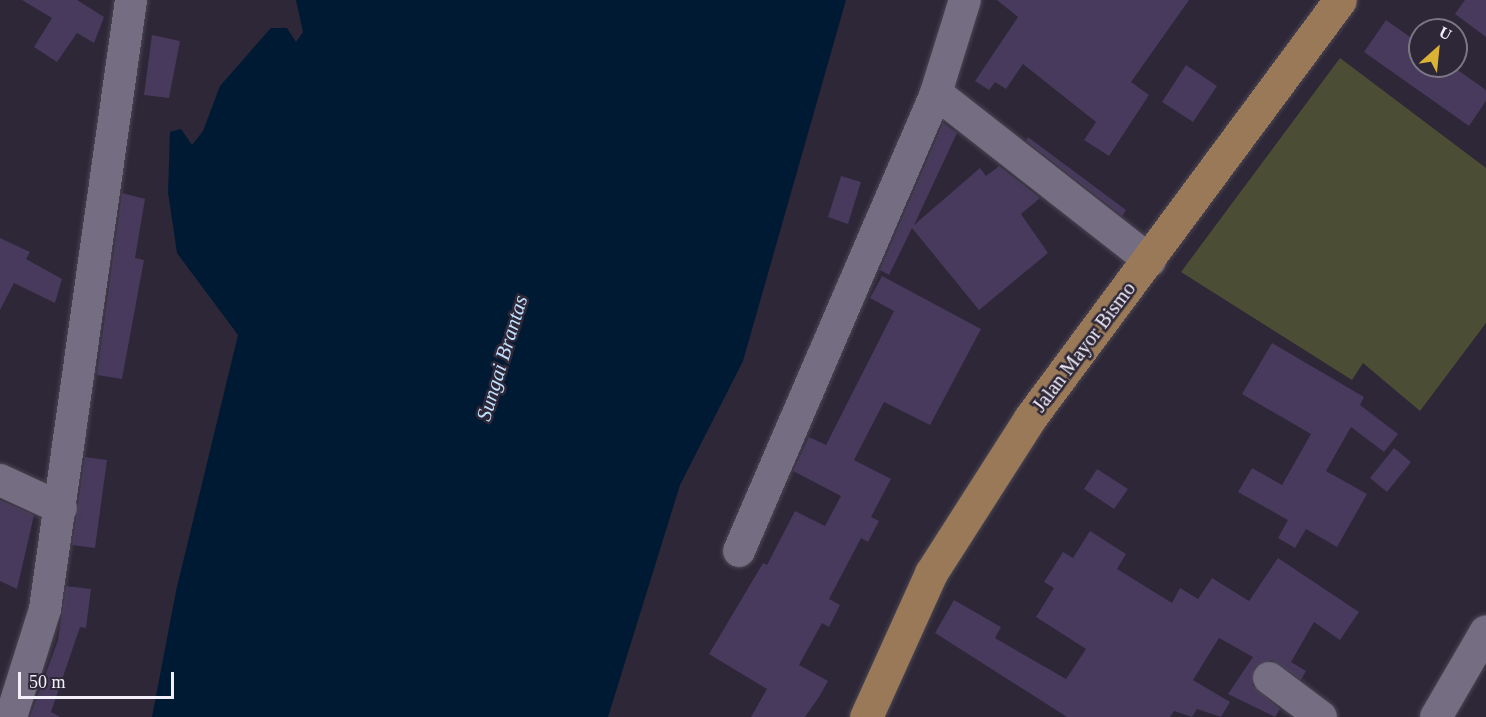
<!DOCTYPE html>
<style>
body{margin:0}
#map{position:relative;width:1486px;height:717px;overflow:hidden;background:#2d2737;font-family:Georgia,serif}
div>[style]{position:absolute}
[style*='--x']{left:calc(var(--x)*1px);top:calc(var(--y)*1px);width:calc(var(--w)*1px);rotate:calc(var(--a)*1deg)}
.green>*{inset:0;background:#4b4d34}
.water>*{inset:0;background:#001a33}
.building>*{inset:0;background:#473a5d}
.roads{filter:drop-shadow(0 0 2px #4b4553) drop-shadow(0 0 2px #4b4553)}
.minor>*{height:32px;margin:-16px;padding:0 16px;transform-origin:16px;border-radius:16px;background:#756e82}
.major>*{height:33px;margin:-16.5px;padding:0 16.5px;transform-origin:16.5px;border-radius:16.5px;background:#997958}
span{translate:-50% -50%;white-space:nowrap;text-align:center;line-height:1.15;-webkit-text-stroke:5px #2d2737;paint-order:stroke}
.street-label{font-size:20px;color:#f4f0fb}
.water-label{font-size:21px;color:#bfe1ff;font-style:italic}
.north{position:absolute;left:1408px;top:18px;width:60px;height:60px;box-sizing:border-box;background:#2d2737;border:2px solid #7d7785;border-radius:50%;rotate:27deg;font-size:16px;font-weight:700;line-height:24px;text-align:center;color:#f4f0fb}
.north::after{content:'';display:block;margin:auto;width:21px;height:27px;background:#dbb233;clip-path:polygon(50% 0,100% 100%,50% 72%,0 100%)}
.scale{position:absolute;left:18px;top:672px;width:156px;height:27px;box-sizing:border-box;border:3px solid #f4f0fb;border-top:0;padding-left:8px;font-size:18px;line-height:21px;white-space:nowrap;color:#f4f0fb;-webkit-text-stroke:4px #2d2737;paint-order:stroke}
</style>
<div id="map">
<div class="green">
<div style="clip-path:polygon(1340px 58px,1486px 168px,1486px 323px,1420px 411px,1363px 363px,1352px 380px,1181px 272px)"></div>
</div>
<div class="water">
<div style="clip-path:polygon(296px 0,846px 0,743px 361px,680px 485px,608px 717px,152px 717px,176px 591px,238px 335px,177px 253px,168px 192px,170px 132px,181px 129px,192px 145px,203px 131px,220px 86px,271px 28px,287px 28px,296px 42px,303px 32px)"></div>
</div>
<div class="building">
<div style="clip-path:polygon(22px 0,77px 0,104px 17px,94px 43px,77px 33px,57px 62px,34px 47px,52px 18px)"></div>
<div style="clip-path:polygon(997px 0,1189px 0,1131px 82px,1149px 95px,1109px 156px,1084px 140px,1096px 122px,1023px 64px,1006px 89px,995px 82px,989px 90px,975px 81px,1018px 17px)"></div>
<div style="clip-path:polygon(1465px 0,1486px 0,1486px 37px,1455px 14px)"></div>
<div style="clip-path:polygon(1386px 20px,1420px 44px,1420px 66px,1452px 66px,1486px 90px,1486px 101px,1469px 126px,1364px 52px)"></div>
<div style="clip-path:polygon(152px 35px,180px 41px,169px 98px,144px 95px)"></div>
<div style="clip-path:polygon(1186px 65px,1217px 86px,1193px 122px,1162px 102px)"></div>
<div style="clip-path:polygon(943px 123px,957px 133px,914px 225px,980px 168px,986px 176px,999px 166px,1040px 198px,1021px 214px,1048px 253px,979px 310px,912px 228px,889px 275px,880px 270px)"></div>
<div style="clip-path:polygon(1028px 137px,1126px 210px,1122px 216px,1026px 141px)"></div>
<div style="clip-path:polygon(841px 176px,861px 182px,848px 224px,828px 217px)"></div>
<div style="clip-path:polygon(122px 193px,145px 199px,135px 258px,144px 260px,122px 379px,97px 375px)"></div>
<div style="clip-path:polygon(0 238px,30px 252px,26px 259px,62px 279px,55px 303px,14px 283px,0 310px)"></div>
<div style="clip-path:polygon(882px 276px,981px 329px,930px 425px,884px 402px,854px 460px,891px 479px,871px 517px,879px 521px,868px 542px,861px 538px,829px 599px,840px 605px,829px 627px,822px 623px,799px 665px,828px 681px,819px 697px,805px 717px,751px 717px,767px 689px,709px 654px,763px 563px,767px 565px,795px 511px,825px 526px,841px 496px,793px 471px,809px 437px,826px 445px,894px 311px,870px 298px)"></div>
<div style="clip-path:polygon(1272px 343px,1364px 397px,1360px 405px,1398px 434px,1384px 452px,1351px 427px,1326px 471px,1367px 494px,1337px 547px,1306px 529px,1295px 548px,1278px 538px,1288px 520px,1238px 492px,1252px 468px,1282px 485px,1311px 434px,1242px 394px)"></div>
<div style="clip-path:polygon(1394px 448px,1411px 462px,1387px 492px,1370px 478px)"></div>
<div style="clip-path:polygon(85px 457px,107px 460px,95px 548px,72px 545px)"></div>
<div style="clip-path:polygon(1097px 469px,1128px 489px,1114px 509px,1084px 489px)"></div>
<div style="clip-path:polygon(0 500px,34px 515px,17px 589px,0 581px)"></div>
<div style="clip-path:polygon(1090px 531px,1126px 554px,1117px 569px,1172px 603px,1180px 588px,1198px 599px,1212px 578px,1249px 601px,1278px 558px,1359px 612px,1340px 640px,1314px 622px,1291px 662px,1306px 671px,1301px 680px,1272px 660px,1255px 667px,1252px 685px,1280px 709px,1275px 717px,1228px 694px,1253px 657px,1219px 638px,1193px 680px,1230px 702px,1221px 717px,1197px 709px,1192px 717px,1174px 711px,1170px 717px,1067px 717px,935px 633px,954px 600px,1001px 627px,995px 638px,1066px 679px,1086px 649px,1036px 617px,1054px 588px,1044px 582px,1063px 552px,1073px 558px)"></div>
<div style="clip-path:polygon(66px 586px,91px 589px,86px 628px,80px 627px,51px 712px,60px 717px,30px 717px,58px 640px)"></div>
</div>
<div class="roads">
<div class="minor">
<div style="--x:936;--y:93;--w:272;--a:38.1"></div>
<div style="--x:0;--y:480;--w:67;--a:24.7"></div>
<div style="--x:739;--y:551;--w:499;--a:-66.7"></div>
<div style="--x:936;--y:93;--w:97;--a:-72.7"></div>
<div style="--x:1269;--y:678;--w:65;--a:36.9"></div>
<div style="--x:11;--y:717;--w:113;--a:-72.5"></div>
<div style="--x:45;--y:609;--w:615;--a:-81.96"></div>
<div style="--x:1436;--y:717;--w:99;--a:-59.8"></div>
</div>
<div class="major">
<div style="--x:866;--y:717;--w:158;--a:-65.7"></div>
<div style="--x:931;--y:573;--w:184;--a:-57.4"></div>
<div style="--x:1030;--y:418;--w:520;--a:-53.44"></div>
</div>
</div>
<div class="street-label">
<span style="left:1084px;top:347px;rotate:-53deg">Jalan Mayor Bismo</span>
</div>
<div class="water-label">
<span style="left:502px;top:358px;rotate:-73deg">Sungai Brantas</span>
</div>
<div class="north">U</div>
<div class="scale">50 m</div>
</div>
